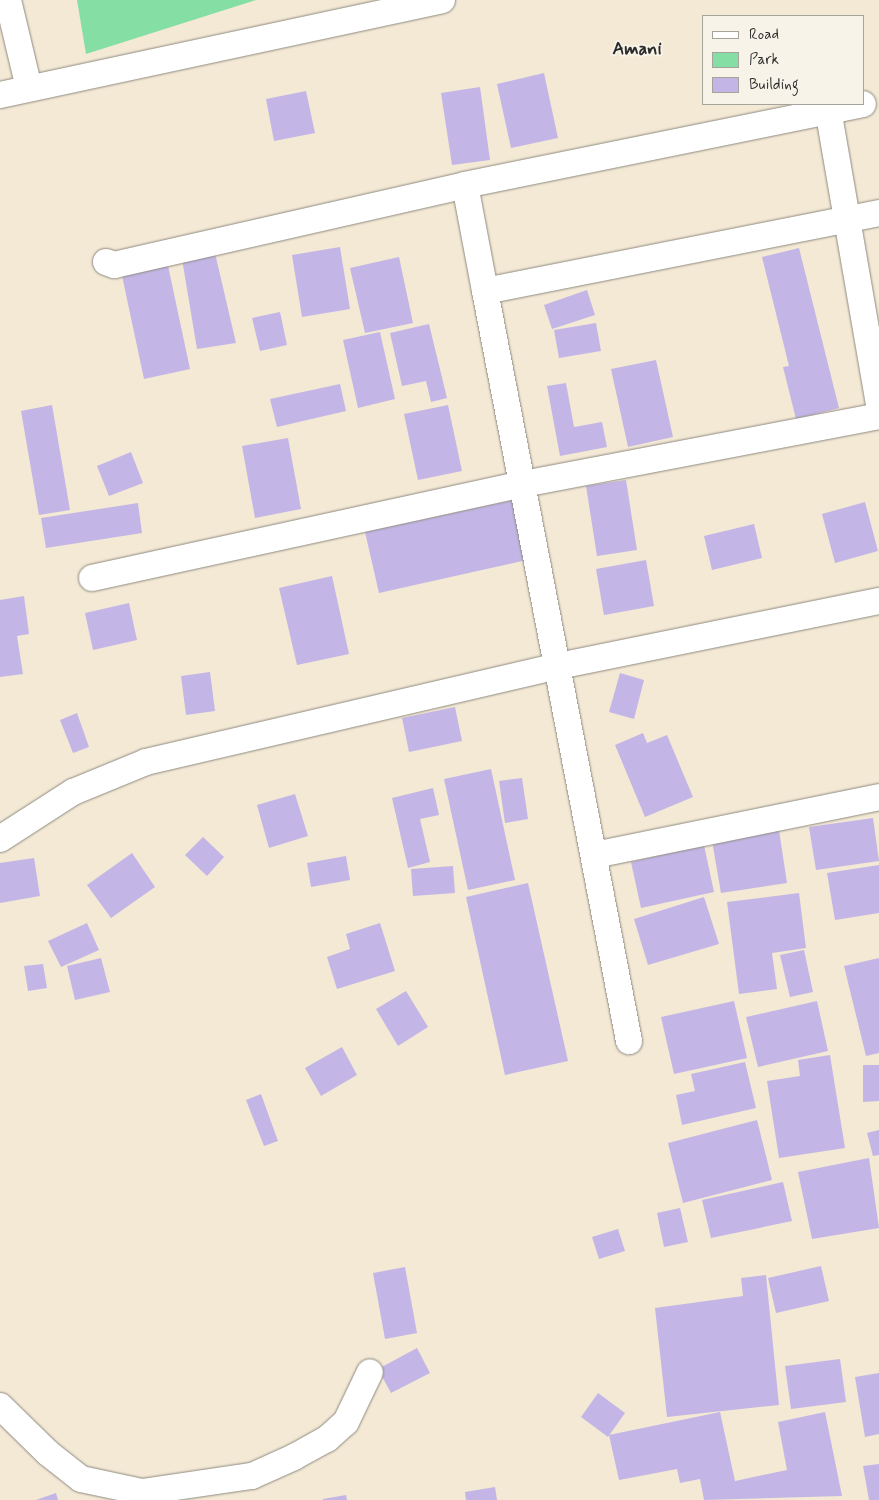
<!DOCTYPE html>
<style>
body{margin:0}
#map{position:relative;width:879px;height:1500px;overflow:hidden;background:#f3e9d5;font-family:Mynerve,sans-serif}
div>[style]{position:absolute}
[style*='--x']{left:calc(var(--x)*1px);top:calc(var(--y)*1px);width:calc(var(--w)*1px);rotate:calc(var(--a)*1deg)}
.green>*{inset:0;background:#85dea3}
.building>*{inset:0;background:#c3b6e6}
.roads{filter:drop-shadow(0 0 1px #8f8a80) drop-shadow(0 0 1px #8f8a80)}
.minor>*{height:26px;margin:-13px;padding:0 13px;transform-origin:13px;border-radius:13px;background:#fff}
span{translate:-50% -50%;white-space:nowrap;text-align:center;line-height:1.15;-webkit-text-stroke:4px #f7f3e8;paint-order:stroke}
.quarter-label{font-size:18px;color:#2b2b2b;font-weight:700}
.legend{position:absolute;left:702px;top:15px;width:162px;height:90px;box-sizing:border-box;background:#f7f3e8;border:1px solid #a5a39c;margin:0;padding:6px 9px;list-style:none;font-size:15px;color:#2b2b2b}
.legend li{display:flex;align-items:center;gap:10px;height:25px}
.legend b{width:25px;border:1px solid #a5a39c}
</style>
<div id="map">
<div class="green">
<div style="clip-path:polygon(77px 0,256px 0,86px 54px)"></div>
</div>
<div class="building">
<div style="clip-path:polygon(544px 73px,558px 138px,511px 148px,497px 84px)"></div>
<div style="clip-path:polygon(480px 87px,490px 160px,452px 165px,441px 93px)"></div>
<div style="clip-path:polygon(306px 91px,315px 133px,274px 141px,266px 99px)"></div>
<div style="clip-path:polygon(340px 247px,350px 309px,302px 317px,292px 255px)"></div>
<div style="clip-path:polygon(799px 248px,839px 408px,796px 419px,783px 367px,789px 366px,762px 257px)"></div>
<div style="clip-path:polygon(215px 253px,236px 343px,197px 349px,182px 259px)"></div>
<div style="clip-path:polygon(399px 257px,413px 323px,365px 333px,350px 268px)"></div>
<div style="clip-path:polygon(167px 261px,190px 369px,144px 379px,121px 271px)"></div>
<div style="clip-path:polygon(587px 290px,595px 315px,552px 329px,544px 305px)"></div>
<div style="clip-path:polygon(280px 312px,287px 345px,260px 351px,252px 318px)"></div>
<div style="clip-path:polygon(596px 323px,601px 351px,559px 358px,554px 330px)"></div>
<div style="clip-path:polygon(429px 324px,447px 398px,431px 402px,426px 381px,402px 386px,390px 333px)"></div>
<div style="clip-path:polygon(380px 332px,395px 399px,358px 408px,343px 340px)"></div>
<div style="clip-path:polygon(656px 360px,673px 437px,628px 447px,611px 369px)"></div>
<div style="clip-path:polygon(566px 383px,574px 427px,602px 422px,607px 447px,560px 456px,547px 386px)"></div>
<div style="clip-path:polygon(340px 384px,346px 411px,277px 427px,270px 399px)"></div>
<div style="clip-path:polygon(52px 405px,70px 510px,39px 515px,21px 411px)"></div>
<div style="clip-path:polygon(448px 405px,462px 471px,418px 480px,404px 414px)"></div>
<div style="clip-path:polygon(288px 438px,301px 509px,255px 518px,242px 446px)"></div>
<div style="clip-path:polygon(131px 452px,143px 483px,109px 496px,97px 466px)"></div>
<div style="clip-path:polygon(626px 480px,637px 550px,597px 556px,586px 486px)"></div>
<div style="clip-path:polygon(527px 497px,540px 557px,379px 593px,365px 532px)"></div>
<div style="clip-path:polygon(865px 502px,878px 551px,835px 563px,822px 514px)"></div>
<div style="clip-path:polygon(138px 503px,142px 533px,46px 548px,41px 518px)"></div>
<div style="clip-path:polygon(754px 524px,762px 558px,712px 570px,704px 536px)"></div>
<div style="clip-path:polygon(646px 560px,654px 606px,604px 615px,596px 569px)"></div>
<div style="clip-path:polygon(332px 576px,349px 654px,297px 665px,279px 588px)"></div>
<div style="clip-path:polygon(24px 596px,29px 634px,17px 636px,23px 674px,0 677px,0 600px)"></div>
<div style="clip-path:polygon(129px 603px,137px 640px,93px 650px,85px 613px)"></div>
<div style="clip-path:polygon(210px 672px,215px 711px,186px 715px,181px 676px)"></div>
<div style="clip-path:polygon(620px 673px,644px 680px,634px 719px,609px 712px)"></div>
<div style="clip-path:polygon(455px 707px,462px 741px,409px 752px,402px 718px)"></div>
<div style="clip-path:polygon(77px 713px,89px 747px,73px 753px,60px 720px)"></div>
<div style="clip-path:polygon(643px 733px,647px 743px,667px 735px,693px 797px,645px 817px,615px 745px)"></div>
<div style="clip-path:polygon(491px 769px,515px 880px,468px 890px,444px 779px)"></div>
<div style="clip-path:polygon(522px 778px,528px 819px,505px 823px,499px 781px)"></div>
<div style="clip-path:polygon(433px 788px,439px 815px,420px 819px,430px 862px,408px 868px,392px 798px)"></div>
<div style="clip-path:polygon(295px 794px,308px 836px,269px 848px,257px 805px)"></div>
<div style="clip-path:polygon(873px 818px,879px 861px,816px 870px,809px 827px)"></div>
<div style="clip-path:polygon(779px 830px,787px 883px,721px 893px,712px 841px)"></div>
<div style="clip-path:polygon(203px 837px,224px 857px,207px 876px,185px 855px)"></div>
<div style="clip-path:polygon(704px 845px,714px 892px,641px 908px,631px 862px)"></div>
<div style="clip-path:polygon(132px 853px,155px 887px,111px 918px,87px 885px)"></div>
<div style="clip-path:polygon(346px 856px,350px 880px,311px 887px,307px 863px)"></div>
<div style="clip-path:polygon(34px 858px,40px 896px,0 903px,0 863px)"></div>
<div style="clip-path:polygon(879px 865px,879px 913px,835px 920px,827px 873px)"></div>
<div style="clip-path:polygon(453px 866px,455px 893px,413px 896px,411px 869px)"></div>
<div style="clip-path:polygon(528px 883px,568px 1061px,505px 1075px,466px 897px)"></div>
<div style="clip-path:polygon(799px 893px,806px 948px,772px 953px,777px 989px,739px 994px,727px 902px)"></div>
<div style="clip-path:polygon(704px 897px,719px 944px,648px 965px,634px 919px)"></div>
<div style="clip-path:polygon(87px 923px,99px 950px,61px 967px,48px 941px)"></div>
<div style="clip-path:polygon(380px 923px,395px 971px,337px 989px,327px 957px,350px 949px,346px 934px)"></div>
<div style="clip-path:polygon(804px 950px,813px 992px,790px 997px,780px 955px)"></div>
<div style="clip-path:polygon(101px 958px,110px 992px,75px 1000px,67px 966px)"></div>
<div style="clip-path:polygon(879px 958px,879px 1053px,866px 1056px,844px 966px)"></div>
<div style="clip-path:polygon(43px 964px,47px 988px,28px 991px,24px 966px)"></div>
<div style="clip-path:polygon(406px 991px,428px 1027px,398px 1046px,376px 1009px)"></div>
<div style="clip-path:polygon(734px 1001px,747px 1058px,674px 1074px,661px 1017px)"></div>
<div style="clip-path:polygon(817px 1001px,828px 1051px,758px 1067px,746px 1017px)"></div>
<div style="clip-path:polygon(342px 1047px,357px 1075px,321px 1096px,305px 1068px)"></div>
<div style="clip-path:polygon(830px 1055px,845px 1148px,779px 1158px,767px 1081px,800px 1076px,798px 1060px)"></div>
<div style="clip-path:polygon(745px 1062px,756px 1108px,682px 1125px,676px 1095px,695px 1091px,691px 1074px)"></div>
<div style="clip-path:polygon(863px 1065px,879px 1065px,879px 1101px,863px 1102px)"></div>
<div style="clip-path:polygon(261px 1094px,278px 1141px,264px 1146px,246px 1100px)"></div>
<div style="clip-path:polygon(757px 1120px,772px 1180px,683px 1203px,668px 1143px)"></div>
<div style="clip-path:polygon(879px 1130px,879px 1155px,873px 1156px,867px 1133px)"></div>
<div style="clip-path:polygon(869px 1158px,879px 1228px,812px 1239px,798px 1172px)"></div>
<div style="clip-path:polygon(783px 1182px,792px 1221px,711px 1238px,702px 1200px)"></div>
<div style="clip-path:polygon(680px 1208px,688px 1242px,664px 1247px,657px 1213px)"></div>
<div style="clip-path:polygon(618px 1229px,625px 1251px,599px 1259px,592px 1237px)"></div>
<div style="clip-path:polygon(821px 1266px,829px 1301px,776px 1313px,768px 1278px)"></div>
<div style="clip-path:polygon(405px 1267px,417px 1333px,385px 1339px,373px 1273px)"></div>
<div style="clip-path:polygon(766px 1275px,779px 1405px,667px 1417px,655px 1308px,743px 1296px,741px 1278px)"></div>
<div style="clip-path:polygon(417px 1348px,430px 1373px,391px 1393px,378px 1369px)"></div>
<div style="clip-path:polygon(840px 1359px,846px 1402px,791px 1409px,785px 1366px)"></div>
<div style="clip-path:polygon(879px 1373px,879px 1434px,865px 1437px,855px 1377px)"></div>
<div style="clip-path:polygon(598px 1393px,625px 1413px,608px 1437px,581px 1417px)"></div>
<div style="clip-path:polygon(720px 1412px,735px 1481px,787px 1470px,778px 1422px,825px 1412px,842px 1496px,704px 1500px,700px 1479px,680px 1483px,677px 1469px,619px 1480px,609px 1435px)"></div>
<div style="clip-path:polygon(879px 1464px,879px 1500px,869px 1500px,863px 1466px)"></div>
<div style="clip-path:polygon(495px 1487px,497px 1500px,466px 1500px,465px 1492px)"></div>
<div style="clip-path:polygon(56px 1493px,58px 1500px,36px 1500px)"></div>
<div style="clip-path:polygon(346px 1495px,347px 1500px,323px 1500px,323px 1499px)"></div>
</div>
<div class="roads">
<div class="minor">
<div style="--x:8;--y:0;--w:90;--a:76.6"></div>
<div style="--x:0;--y:95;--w:452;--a:-12.1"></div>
<div style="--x:828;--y:109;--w:300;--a:80.2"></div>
<div style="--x:465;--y:185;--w:108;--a:79.3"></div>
<div style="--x:485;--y:291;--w:402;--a:-11.2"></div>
<div style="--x:106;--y:262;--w:9;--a:21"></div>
<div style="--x:114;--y:265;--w:360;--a:-12.8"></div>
<div style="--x:465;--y:185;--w:406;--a:-11.5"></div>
<div style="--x:485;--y:291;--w:764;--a:79.13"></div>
<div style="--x:92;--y:578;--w:441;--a:-12.3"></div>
<div style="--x:523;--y:484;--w:362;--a:-10.8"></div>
<div style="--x:0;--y:839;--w:87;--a:-32.8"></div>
<div style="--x:73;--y:792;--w:79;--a:-22.3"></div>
<div style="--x:146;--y:762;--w:424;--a:-13.1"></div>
<div style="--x:559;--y:666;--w:327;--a:-11.5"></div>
<div style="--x:595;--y:855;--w:290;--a:-11.5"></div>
<div style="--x:0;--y:1406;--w:67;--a:44.4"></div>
<div style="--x:48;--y:1453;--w:42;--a:38.2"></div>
<div style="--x:81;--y:1479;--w:62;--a:12"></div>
<div style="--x:142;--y:1492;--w:111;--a:-8.3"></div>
<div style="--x:252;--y:1476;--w:46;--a:-24.3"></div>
<div style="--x:294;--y:1457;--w:38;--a:-29"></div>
<div style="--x:327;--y:1439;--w:25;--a:-42"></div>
<div style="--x:346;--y:1422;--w:55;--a:-64.4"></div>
</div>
</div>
<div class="quarter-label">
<span style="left:637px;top:49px">Amani</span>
</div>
<ul class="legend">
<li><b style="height:6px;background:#fff"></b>Road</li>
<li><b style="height:14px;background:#85dea3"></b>Park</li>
<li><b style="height:14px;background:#c3b6e6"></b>Building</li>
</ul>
</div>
